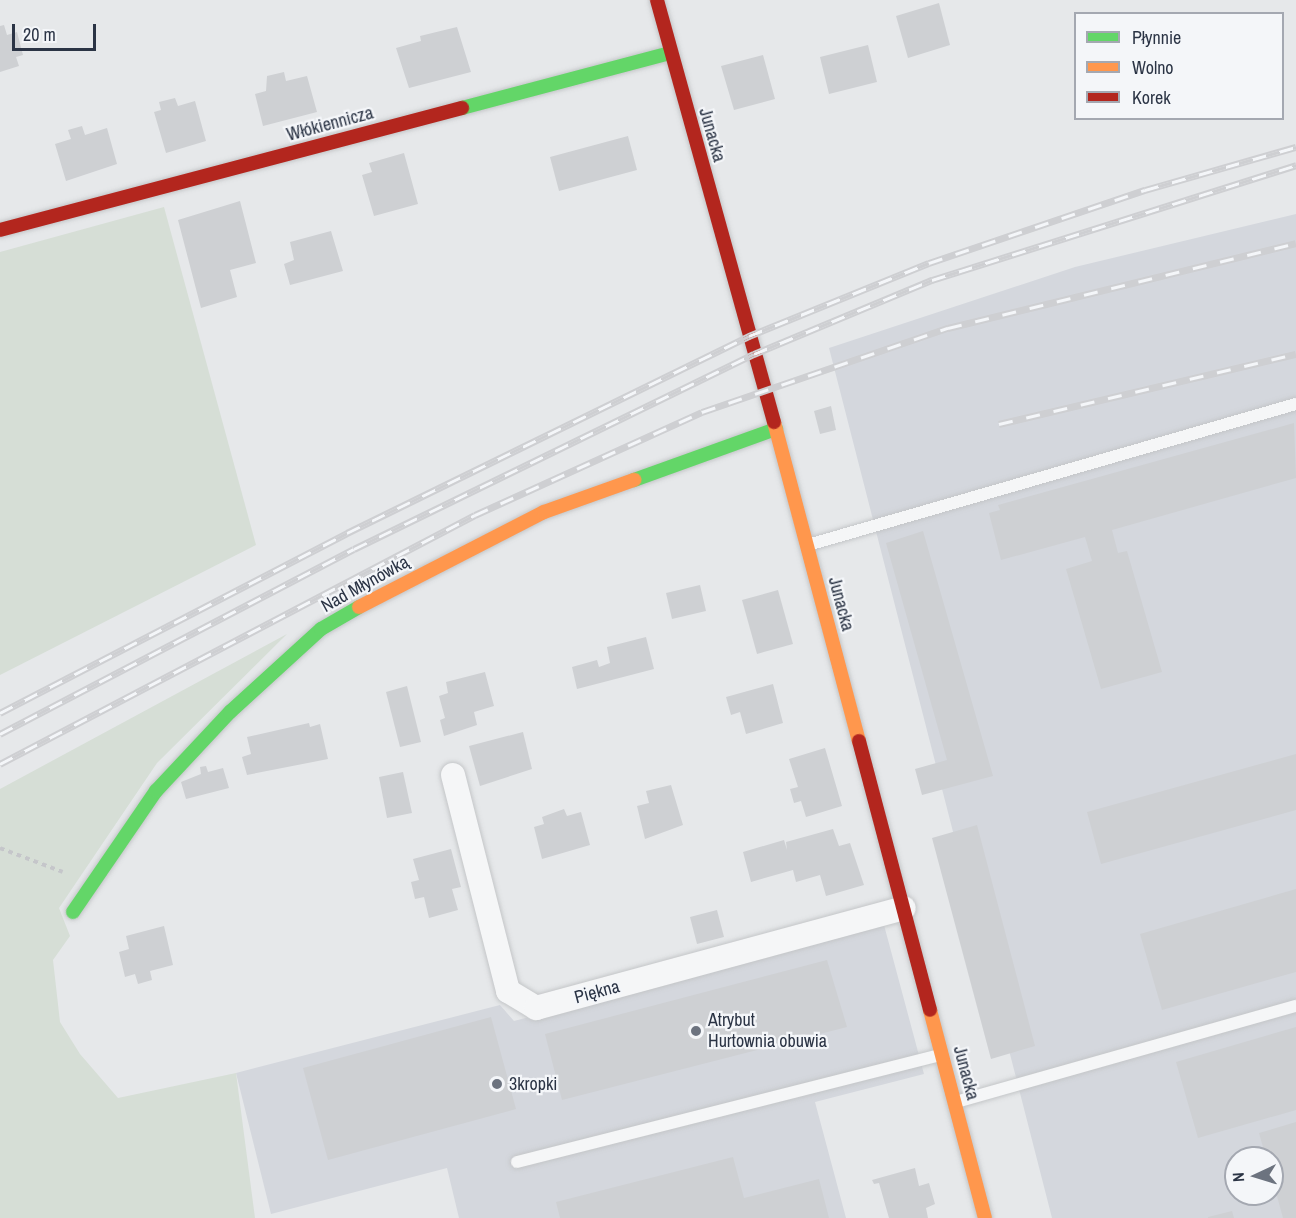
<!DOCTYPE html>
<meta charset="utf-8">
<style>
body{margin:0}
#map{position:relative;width:1296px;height:1218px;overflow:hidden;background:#e6e8ea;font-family:"Archivo Narrow",sans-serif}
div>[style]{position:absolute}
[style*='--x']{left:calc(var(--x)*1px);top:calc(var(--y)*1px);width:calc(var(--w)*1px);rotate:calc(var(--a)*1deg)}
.built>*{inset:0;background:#d4d7dd}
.green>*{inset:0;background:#d6ded6}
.building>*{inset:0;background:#ced0d3}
.path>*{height:4px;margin-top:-2px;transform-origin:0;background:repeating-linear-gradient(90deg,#c5c6ca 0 4.5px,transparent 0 9px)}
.roads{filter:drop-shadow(0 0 2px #c4c6c8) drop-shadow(0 0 2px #c4c6c8)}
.lane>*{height:12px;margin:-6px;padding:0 6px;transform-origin:6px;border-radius:6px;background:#f5f6f7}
.street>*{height:24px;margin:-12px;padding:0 12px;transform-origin:12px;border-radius:12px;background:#f5f6f7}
.fast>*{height:14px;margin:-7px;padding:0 7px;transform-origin:7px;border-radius:7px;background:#63d668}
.slow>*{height:14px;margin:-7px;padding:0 7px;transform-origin:7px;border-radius:7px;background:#ff974d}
.jam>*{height:14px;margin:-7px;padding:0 7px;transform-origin:7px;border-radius:7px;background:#b3261e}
.rail>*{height:7px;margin-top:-3.5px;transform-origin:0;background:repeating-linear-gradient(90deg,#f4f6f9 0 14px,#cecfd2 0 28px);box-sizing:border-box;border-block:2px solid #cecfd2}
.dots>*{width:16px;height:16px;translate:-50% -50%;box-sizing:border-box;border:3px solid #f4f6f9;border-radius:50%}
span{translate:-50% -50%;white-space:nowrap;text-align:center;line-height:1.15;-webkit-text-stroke:4.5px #f4f6f9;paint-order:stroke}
.street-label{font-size:18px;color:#2b3445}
.poi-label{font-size:18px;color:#2b3445}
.left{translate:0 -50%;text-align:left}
.legend{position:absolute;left:1074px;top:12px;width:210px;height:108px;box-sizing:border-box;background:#f4f6f9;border:2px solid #a4a8b1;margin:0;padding:8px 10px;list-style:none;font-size:18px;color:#2b3445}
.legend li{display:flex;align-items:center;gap:12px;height:30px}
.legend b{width:30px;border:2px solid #a4a8b1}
.north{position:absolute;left:1224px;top:1146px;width:60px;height:60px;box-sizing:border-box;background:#f4f6f9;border:2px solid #a4a8b1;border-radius:50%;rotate:266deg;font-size:16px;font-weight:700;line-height:24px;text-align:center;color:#2b3445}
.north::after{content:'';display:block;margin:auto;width:21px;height:27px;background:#6c737f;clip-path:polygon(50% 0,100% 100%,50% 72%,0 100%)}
.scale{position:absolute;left:12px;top:24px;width:84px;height:27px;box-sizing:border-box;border:3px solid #2b3445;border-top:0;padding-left:8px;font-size:18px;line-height:21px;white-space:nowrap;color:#2b3445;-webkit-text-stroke:4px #f4f6f9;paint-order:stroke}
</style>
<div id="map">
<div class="built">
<div style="clip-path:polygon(evenodd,1296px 214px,1296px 1218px,1052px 1218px,829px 348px,1075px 267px,1296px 214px,1236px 1158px,1272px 1158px,1272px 1194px,1236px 1194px,1236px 1158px)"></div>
<div style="clip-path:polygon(884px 925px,924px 1074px,815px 1102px,846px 1218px,459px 1218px,447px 1168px,271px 1214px,236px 1073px,500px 1005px,514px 1021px)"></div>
</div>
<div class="green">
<div style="clip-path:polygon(164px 207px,256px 545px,0 675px,0 252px)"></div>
<div style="clip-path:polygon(287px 634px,157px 763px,59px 908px,70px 936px,53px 960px,60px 1022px,80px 1054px,118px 1098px,236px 1073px,255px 1218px,0 1218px,0 789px)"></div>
</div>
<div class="building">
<div style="clip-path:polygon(939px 3px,950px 45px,908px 58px,896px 16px)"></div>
<div style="clip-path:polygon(4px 25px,7px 35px,17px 32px,23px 55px,16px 57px,19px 66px,0 72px,0 26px)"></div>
<div style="clip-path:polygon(457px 27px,471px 72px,409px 88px,396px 48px,421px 41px,420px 36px)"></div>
<div style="clip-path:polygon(868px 45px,877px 82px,829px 94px,820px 57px)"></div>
<div style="clip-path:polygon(763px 55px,775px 99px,734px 110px,721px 66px)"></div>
<div style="clip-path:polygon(284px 72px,286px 81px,307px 76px,317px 112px,263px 126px,255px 94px,266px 91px,267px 76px)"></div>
<div style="clip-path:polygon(175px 98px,178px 106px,195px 101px,206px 141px,166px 153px,154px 112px,161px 110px,159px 102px)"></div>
<div style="clip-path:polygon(82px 126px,85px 135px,107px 128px,117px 164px,66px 181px,55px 144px,71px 139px,68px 130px)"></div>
<div style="clip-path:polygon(628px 136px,637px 170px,559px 191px,550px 157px)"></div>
<div style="clip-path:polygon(404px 153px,418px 204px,374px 216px,362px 175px,372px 172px,369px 163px)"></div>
<div style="clip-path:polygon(240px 201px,256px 263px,230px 270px,237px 297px,201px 308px,178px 220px)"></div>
<div style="clip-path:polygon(331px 231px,343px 271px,290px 285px,284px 264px,294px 260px,290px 242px)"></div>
<div style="clip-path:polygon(831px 406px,836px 430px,820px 434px,814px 411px)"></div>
<div style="clip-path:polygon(1294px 423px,1296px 478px,1112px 530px,1118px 553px,1127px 551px,1162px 672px,1101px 689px,1066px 569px,1092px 561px,1085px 537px,1001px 560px,989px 513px,1000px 510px,998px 505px)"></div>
<div style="clip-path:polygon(923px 531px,993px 776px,922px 795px,915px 769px,947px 760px,886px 543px)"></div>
<div style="clip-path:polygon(700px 585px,706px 611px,672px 619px,666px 593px)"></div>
<div style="clip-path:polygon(778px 590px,793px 644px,757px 654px,742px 600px)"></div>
<div style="clip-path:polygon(646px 637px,654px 669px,577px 689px,572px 667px,597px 660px,599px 667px,610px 663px,607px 647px)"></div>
<div style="clip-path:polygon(485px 672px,494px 706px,474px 712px,477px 725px,444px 736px,440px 720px,445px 718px,439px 696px,448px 693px,446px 682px)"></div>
<div style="clip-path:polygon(773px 684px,783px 723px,746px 734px,740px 712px,731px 715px,726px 697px)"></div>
<div style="clip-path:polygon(407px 686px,421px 742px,400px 747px,386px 692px)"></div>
<div style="clip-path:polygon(309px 723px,310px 727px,320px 724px,328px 759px,247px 775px,242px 757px,251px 754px,247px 737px)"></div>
<div style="clip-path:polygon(523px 732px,532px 769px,480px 786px,469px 746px)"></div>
<div style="clip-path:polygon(825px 748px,842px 806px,806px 817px,801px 801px,794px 803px,790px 789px,798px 787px,789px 759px)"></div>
<div style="clip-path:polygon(1296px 754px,1296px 810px,1101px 864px,1087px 812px)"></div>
<div style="clip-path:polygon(206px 766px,208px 772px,223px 768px,229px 788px,186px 799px,181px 782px,201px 774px,200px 767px)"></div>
<div style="clip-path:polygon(403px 772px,412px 813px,387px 818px,379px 777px)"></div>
<div style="clip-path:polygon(671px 785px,683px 825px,645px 839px,637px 806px,649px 803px,646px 791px)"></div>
<div style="clip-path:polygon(564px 809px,567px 816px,581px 812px,590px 845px,542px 859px,534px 827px,544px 824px,542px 817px)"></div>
<div style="clip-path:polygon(977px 825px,1035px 1046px,991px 1059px,932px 838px)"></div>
<div style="clip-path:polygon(833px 829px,839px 846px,850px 843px,864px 885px,826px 896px,820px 875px,796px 882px,793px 870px,751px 882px,743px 852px,784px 840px,787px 850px,786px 842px)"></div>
<div style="clip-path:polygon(451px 849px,461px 887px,452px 889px,458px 910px,429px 918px,424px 897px,415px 899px,411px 882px,419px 880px,413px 859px)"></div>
<div style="clip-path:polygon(1296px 889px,1296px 972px,1162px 1010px,1140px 934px)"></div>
<div style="clip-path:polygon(717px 910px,724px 937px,697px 944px,690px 917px)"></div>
<div style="clip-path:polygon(164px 926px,173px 965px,150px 971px,152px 980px,138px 984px,135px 974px,125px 977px,119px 952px,129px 949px,126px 936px)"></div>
<div style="clip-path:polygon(827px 960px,847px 1027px,562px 1100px,545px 1034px)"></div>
<div style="clip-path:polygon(491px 1017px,516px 1109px,328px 1160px,303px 1068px)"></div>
<div style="clip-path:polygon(1296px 1027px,1296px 1110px,1198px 1138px,1176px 1062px)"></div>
<div style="clip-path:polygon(1296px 1122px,1296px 1218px,1283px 1218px,1272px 1178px,1272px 1158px,1266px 1158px,1259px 1133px)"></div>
<div style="clip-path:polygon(733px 1157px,744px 1198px,819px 1179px,829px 1218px,560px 1218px,556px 1202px)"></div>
<div style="clip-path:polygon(915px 1168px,919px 1186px,929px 1183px,935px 1204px,926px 1208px,928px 1218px,889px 1218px,879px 1183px,874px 1184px,872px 1180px)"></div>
<div style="clip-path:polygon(1232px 1211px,1234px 1218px,1208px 1218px,1208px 1217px)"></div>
</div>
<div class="path">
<div style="--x:0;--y:848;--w:67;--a:20.9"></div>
</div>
<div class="roads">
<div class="lane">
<div style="--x:808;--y:545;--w:508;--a:-16.12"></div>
<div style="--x:956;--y:1102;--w:353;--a:-15.8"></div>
<div style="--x:517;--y:1162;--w:437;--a:-14.2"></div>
</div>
<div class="street">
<div style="--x:453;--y:775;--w:223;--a:75.7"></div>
<div style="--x:508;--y:991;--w:33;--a:31"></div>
<div style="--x:536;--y:1008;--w:381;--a:-15.2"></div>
</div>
<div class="fast">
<div style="--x:462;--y:108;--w:215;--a:-14.8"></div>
<div style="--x:634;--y:480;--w:151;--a:-19.8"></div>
<div style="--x:73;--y:912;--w:147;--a:-55.6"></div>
<div style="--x:156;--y:791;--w:108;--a:-46.9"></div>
<div style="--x:230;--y:712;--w:123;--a:-42.4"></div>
<div style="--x:321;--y:629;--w:44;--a:-30.1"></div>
</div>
<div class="slow">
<div style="--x:774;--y:422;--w:330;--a:75.1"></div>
<div style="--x:359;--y:607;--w:208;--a:-27.2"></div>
<div style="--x:544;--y:512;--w:96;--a:-19.6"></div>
<div style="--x:930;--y:1010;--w:215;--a:75.2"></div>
</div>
<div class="jam">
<div style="--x:657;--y:0;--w:438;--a:74.5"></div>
<div style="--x:0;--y:230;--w:478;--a:-14.8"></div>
<div style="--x:859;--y:741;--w:278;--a:75.2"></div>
</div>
</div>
<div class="rail">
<div style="--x:999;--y:424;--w:305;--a:-13.3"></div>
<div style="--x:0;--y:713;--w:391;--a:-27.4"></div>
<div style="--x:347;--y:533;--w:448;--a:-26.1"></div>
<div style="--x:749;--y:336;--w:194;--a:-22.1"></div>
<div style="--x:929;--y:263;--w:228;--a:-18.7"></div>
<div style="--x:1145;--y:190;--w:157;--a:-15.9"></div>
<div style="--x:0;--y:734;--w:399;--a:-27.6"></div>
<div style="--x:354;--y:549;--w:445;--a:-26"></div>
<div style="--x:754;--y:354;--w:193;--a:-22.6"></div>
<div style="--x:932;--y:280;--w:382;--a:-17.5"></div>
<div style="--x:0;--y:764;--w:536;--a:-27.66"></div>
<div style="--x:475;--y:515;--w:249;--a:-24.4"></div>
<div style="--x:702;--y:412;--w:260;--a:-18.9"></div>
<div style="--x:948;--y:328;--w:358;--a:-13.7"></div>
</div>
<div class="dots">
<div style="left:696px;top:1031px;background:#6c737f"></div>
<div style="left:497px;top:1084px;background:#6c737f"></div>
</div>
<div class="street-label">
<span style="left:330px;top:124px;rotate:-15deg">Włókiennicza</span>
<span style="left:712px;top:135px;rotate:74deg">Junacka</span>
<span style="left:365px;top:584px;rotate:-29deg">Nad Młynówką</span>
<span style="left:841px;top:604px;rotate:75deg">Junacka</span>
<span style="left:597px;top:992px;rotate:-15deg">Piękna</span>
<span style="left:966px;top:1073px;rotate:75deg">Junacka</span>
</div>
<div class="poi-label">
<span class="left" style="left:708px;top:1031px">Atrybut<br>Hurtownia obuwia</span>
<span class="left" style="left:509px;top:1084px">3kropki</span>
</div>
<ul class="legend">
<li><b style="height:8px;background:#63d668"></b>Płynnie</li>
<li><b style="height:8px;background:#ff974d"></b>Wolno</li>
<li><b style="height:8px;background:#b3261e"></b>Korek</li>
</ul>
<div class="north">N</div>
<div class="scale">20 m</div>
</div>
